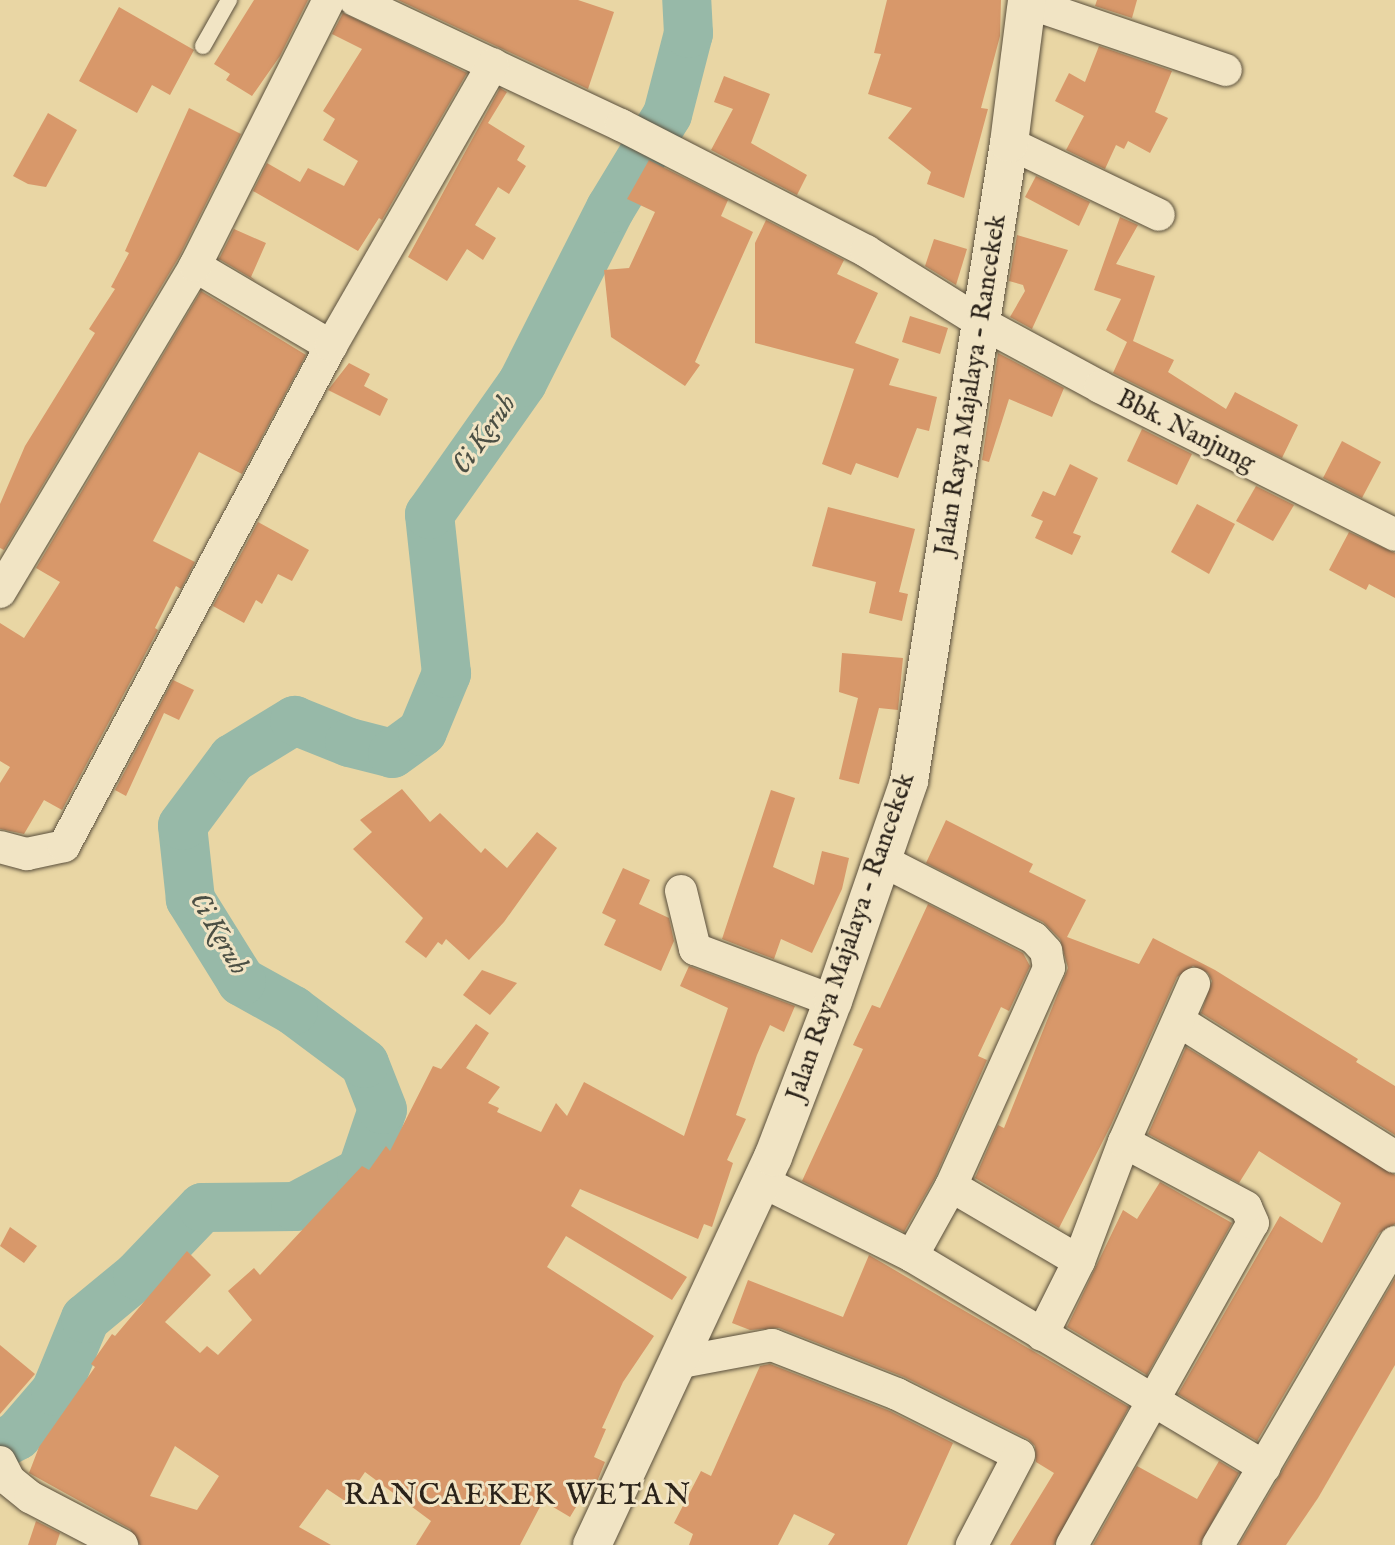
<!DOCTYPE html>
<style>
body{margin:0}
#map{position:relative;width:1395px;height:1545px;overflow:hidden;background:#e9d6a4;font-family:"IM FELL English",serif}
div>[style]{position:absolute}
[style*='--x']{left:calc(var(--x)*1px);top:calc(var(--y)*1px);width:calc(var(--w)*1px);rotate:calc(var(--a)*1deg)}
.river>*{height:49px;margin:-24.5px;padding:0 24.5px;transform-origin:24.5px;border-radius:24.5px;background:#97b9a8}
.building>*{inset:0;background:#d8986a}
.roads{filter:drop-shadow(0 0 2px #5a4f3c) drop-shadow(0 0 2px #5a4f3c)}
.lane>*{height:16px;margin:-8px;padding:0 8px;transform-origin:8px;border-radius:8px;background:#f1e4c4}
.street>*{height:32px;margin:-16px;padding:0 16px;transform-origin:16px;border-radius:16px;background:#f1e4c4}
.secondary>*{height:38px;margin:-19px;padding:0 19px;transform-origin:19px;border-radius:19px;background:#f1e4c4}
span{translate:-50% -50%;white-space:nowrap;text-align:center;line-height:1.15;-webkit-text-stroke:6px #f1e4c4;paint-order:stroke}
.street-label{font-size:26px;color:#2a2219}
.water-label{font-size:28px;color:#4b4f44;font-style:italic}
.quarter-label{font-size:30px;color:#2a2219;letter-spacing:2px}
</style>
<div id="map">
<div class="river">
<div style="--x:0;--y:1444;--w:19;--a:-28"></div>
<div style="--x:17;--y:1435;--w:58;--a:-49.2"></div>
<div style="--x:55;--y:1391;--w:79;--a:-67.7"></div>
<div style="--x:85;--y:1318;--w:67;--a:-39.6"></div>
<div style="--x:137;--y:1275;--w:94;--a:-46.3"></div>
<div style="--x:202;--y:1207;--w:93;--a:-0.6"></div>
<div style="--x:295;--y:1206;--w:75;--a:-27.9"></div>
<div style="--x:361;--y:1171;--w:65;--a:-71.3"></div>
<div style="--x:382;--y:1109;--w:49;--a:-111.4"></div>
<div style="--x:364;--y:1063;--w:89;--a:-143.3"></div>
<div style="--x:293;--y:1010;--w:60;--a:-150.9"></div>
<div style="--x:241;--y:981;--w:97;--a:-121.9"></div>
<div style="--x:190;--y:899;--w:74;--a:-96.2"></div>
<div style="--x:182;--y:825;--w:84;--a:-53.3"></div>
<div style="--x:232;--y:758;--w:73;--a:-31.5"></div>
<div style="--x:294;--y:720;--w:59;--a:21.8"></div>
<div style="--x:349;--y:742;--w:44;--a:14.3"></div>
<div style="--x:392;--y:753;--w:37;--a:-36"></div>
<div style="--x:422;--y:731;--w:63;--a:-67.5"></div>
<div style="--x:446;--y:673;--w:160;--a:-96.1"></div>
<div style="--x:429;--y:514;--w:161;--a:-54.8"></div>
<div style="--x:522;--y:382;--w:195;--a:-63.2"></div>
<div style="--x:610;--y:208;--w:110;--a:-58.8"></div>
<div style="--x:667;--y:114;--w:84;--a:-75.5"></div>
<div style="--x:688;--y:33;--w:33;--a:-93"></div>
</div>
<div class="building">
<div style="clip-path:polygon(254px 0,308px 0,280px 56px,252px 96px,226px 80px,230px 74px,214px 64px)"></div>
<div style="clip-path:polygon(398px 0,578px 0,614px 12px,588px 89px)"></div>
<div style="clip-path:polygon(887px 0,1001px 0,1000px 36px,981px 108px,988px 109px,964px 198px,927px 184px,931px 172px,888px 138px,912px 108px,868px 94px,881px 54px,874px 53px)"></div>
<div style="clip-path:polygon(1097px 0,1137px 0,1132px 18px,1095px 6px)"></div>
<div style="clip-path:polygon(119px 7px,194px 50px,170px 95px,152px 85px,137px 113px,79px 81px)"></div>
<div style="clip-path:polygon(343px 13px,467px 73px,382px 220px,379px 218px,358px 251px,253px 191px,267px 163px,300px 182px,308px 168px,344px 186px,358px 161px,323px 140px,335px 119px,323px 111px,362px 49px,332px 34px)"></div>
<div style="clip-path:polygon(1099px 46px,1172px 71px,1155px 112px,1168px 118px,1150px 153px,1128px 141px,1124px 149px,1116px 145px,1105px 169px,1066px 150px,1084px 116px,1055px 101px,1069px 73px,1085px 82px)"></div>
<div style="clip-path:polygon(724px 76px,770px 94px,751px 143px,807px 175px,797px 195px,711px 150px,733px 109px,714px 102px)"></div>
<div style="clip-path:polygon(500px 88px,507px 92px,488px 123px,525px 146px,517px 160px,526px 166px,509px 194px,498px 187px,475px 225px,496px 238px,483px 260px,467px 249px,447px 281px,408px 257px)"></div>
<div style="clip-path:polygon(189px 108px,241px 134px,179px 257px,4px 550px,0 548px,0 504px,25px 446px,95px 333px,89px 329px,115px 289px,111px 287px,129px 253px,125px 251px)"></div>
<div style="clip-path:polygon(48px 113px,77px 130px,46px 187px,28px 184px,13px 176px)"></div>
<div style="clip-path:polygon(649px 160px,728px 200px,721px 216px,753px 232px,695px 362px,700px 365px,685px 386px,611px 337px,604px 270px,629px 268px,655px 212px,627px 199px)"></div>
<div style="clip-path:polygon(1036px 176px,1090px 202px,1079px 226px,1025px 197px)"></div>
<div style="clip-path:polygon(1120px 217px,1138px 225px,1116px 264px,1155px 276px,1133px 341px,1174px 360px,1168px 372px,1226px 409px,1235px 392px,1298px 425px,1282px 458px,1113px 373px,1127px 342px,1106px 330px,1121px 299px,1094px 290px)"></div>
<div style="clip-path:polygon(766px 220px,844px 260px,837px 274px,878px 293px,855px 343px,899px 359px,889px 385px,937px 397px,929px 431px,917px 428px,898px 478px,856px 463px,851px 475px,822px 464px,854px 369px,755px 343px,755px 243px)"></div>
<div style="clip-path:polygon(234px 229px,266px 243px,251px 277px,256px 281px,219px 259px)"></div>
<div style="clip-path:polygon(1017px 235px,1068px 250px,1032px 329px,1010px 317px,1025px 291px,1023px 285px,1009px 281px)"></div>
<div style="clip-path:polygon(934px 239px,967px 249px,956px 285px,925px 266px)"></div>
<div style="clip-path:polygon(201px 291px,306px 355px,242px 474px,199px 452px,153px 541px,195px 562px,181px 589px,176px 586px,155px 628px,158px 630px,62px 810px,44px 800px,24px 834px,0 829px,0 783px,10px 767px,0 761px,0 623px,24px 638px,48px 601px,60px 582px,36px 568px)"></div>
<div style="clip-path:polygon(910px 316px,948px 328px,940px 354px,902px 342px)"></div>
<div style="clip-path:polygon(998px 353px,1064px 388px,1052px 417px,1009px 399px,989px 462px,982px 460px)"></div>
<div style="clip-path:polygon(349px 363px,370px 374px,364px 386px,388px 399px,380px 416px,328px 390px)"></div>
<div style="clip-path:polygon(1142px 429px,1192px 454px,1177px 485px,1127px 461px)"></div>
<div style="clip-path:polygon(1342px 441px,1381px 462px,1362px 498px,1323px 478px)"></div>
<div style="clip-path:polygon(1070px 464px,1098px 478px,1073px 533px,1081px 536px,1072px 555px,1035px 538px,1043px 521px,1031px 516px,1043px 491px,1055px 496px)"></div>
<div style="clip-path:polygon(1256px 486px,1294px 505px,1273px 541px,1236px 521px)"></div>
<div style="clip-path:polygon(1197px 504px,1235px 524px,1209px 574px,1171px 552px)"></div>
<div style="clip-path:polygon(828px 507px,915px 529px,899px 592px,908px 594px,902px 621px,869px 613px,876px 582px,812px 566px)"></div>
<div style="clip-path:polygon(258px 522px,309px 550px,292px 581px,278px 574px,262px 604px,256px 600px,244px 623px,213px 606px)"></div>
<div style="clip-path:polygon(1349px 532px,1395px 553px,1395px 598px,1369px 584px,1366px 590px,1329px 570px)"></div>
<div style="clip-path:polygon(842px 653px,903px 658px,898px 710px,879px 708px,859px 784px,839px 779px,858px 698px,839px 692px)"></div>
<div style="clip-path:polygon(173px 680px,194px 690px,179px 720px,164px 713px,126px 796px,115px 790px)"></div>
<div style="clip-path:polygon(402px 789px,430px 822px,440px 813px,481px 853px,485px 848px,507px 868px,537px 832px,557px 848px,504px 922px,469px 960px,446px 939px,442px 945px,438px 942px,426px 958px,405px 942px,423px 918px,353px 849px,372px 832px,360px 820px)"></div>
<div style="clip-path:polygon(771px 790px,795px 798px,773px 867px,814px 885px,822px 851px,849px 858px,842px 889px,812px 953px,781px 939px,774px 959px,722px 939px)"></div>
<div style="clip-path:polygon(946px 820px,1033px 864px,1029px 872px,1086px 900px,1067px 937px,1139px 964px,1153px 938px,1215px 970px,1358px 1059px,1356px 1062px,1395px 1086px,1395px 1135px,1201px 1013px,1212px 981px,1208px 973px,1193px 966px,1177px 977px,1111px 1125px,1059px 1228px,975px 1178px,998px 1125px,1004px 1128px,1068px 968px,1060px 939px,1043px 922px,926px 863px)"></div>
<div style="clip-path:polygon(623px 868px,650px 880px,639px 904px,669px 918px,674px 941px,661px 971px,604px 945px,616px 920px,602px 913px)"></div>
<div style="clip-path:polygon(928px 904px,1023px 953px,1030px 966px,1009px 1011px,1001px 1007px,978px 1056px,987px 1060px,935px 1178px,904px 1232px,802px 1181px,863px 1049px,853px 1045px,872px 1005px,880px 1008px)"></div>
<div style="clip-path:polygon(evenodd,689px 966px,795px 1006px,784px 1032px,770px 1025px,757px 1055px,736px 1115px,746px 1119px,727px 1160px,733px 1163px,712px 1227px,704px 1224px,698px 1239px,580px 1189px,571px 1206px,687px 1277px,672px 1300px,566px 1236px,547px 1267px,654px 1336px,623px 1382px,602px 1428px,606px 1429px,594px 1457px,605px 1462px,596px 1484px,591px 1482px,570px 1517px,543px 1501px,520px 1545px,416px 1545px,431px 1521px,365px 1472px,345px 1501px,327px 1489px,299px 1527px,331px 1545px,140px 1545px,130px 1529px,29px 1473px,39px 1447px,95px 1367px,91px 1364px,112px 1334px,115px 1336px,187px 1251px,211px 1275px,165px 1322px,200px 1353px,207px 1346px,218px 1355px,252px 1320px,228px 1291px,254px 1268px,260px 1275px,362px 1166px,369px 1170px,386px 1146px,390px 1151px,433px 1066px,441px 1069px,476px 1024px,489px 1033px,466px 1068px,500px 1087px,488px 1103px,499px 1108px,497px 1112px,541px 1132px,556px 1103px,567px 1116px,584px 1082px,684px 1136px,728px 1008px,680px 986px,689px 966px,175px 1446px,219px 1476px,197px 1510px,150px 1496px,175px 1446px)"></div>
<div style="clip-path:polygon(482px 970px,517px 983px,490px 1015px,463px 995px)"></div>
<div style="clip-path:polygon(1186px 1047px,1395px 1175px,1395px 1224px,1379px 1233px,1257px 1441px,1178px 1394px,1280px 1216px,1322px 1243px,1341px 1203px,1259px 1151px,1239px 1183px,1148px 1134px)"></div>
<div style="clip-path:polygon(1160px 1182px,1232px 1223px,1147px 1375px,1067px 1327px,1123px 1210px,1137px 1219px)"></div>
<div style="clip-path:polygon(10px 1227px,37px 1246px,24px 1263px,0 1246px)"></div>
<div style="clip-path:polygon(869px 1255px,1129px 1407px,1054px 1545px,1010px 1545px,1054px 1473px,1036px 1462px,1035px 1446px,1028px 1439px,904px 1377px,779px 1328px,750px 1330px,732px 1323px,748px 1280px,843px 1317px)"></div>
<div style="clip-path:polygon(1395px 1278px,1395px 1365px,1318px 1498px,1286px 1545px,1239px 1545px)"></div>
<div style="clip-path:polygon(0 1345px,35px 1374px,0 1414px)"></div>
<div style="clip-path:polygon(770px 1364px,890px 1411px,953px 1443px,907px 1545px,828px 1545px,835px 1534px,794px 1514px,778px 1545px,689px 1545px,693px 1534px,674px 1523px,701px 1471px,711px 1476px,760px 1366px)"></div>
<div style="clip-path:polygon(1219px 1461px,1239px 1473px,1200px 1545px,1093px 1545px,1137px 1466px,1197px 1499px)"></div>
<div style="clip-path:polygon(36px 1521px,60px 1533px,56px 1545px,28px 1545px)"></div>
</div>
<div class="roads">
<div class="lane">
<div style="--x:203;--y:46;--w:53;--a:-60.5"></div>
</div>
<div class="street">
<div style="--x:355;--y:0;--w:294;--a:25.2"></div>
<div style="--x:621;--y:125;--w:276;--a:27.2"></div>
<div style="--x:866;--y:251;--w:134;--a:31.9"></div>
<div style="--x:980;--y:322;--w:136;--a:28.4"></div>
<div style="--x:1100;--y:387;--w:330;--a:26.6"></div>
<div style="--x:1026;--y:2;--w:211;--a:18.8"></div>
<div style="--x:1009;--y:143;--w:166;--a:25.6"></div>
<div style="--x:195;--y:266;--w:158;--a:30.5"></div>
<div style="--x:0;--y:592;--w:380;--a:-59.1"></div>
<div style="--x:195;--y:266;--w:298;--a:-63.3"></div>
<div style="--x:0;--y:847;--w:28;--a:15"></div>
<div style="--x:27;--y:854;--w:38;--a:-12"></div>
<div style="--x:64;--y:846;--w:567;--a:-61.9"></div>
<div style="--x:331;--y:346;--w:325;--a:-60.1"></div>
<div style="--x:883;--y:861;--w:169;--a:27"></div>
<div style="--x:1034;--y:938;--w:18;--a:47"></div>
<div style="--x:1046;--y:951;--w:17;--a:80"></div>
<div style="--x:1049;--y:968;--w:239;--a:114.2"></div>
<div style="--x:951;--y:1186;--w:80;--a:119.1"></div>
<div style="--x:681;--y:891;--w:60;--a:76.4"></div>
<div style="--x:695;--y:949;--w:147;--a:20.6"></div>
<div style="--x:1179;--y:1021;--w:255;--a:32.2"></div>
<div style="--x:761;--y:1181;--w:169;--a:26.4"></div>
<div style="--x:912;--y:1256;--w:411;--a:30.9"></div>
<div style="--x:951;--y:1186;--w:148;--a:30.4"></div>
<div style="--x:1042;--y:1335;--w:83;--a:-63.4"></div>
<div style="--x:1079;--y:1261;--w:127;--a:-69.3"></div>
<div style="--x:1124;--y:1142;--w:173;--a:-66.1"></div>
<div style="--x:676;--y:1363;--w:98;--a:-10.6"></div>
<div style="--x:772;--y:1345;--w:134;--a:21.4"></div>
<div style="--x:897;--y:1394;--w:136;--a:26.6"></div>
<div style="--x:1019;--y:1455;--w:102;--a:117.6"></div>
<div style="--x:0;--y:1462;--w:20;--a:63"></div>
<div style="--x:9;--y:1480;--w:27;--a:39"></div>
<div style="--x:30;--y:1497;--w:104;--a:27.6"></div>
<div style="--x:1072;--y:1545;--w:369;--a:-60.7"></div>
<div style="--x:1253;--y:1223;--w:17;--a:-114"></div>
<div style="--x:1246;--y:1207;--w:138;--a:-152"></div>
<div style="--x:1218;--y:1545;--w:351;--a:-59.7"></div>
</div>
<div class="secondary">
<div style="--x:592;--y:1545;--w:428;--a:-65"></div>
<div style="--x:773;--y:1157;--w:167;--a:-69"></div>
<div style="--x:833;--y:1001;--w:233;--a:-70.9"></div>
<div style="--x:909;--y:781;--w:646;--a:-81.09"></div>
<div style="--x:1009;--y:143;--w:144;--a:-82.8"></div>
</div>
</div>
<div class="street-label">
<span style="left:971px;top:385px;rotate:-81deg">Jalan Raya Majalaya - Rancekek</span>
<span style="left:1186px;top:431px;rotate:27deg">Bbk. Nanjung</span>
<span style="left:851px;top:937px;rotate:-71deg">Jalan Raya Majalaya - Rancekek</span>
</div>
<div class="water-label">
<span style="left:485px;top:435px;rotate:-55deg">Ci Keruh</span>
<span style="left:218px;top:934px;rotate:60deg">Ci Keruh</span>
</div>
<div class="quarter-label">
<span style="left:518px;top:1496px">RANCAEKEK WETAN</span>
</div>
</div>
